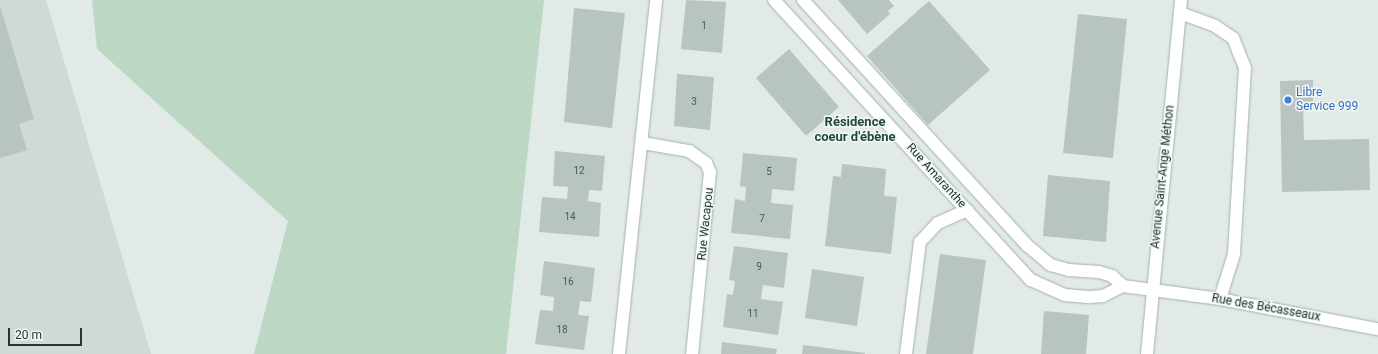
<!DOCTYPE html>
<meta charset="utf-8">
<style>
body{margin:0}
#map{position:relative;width:1378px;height:354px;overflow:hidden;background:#e1eae6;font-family:Roboto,sans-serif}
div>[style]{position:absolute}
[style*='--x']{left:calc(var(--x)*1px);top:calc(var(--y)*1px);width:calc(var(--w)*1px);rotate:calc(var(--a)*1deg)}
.built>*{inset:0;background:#cfd9d5}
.green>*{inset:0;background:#bcd8c4}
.building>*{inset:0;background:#b7c4bf}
.roads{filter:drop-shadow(0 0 1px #a4b1ac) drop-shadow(0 0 1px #a4b1ac)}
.lane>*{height:12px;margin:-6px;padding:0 6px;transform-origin:6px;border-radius:6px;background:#fff}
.street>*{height:12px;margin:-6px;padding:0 6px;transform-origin:6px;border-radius:6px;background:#fff}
.dots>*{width:11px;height:11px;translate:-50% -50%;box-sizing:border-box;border:2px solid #f1f7f4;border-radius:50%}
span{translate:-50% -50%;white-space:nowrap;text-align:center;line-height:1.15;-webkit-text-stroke:3px #f1f7f4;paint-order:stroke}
.number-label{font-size:10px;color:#485b55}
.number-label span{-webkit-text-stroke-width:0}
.shop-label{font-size:12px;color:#366cbe}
.left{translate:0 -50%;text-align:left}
.street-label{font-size:12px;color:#233832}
.neighbourhood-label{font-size:13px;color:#22483e;font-weight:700}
.scale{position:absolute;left:8px;top:328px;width:74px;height:18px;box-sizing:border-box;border:2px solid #233832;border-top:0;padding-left:5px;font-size:12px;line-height:14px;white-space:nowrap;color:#233832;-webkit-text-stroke:3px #f1f7f4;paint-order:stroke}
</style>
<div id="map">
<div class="built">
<div style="clip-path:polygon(0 0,46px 0,151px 354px,0 354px)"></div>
</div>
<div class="green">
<div style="clip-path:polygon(92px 0,544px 0,506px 354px,254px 354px,288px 221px,97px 49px)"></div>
</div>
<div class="building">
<div style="clip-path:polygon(686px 0,726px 2px,722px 53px,681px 49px)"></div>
<div style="clip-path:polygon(838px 0,889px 0,894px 6px,888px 11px,890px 14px,867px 34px)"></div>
<div style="clip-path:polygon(929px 1px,990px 70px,928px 125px,867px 56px)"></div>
<div style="clip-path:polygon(0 6px,34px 119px,19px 124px,27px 150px,0 158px)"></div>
<div style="clip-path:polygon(574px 8px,625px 13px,612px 128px,564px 122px)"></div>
<div style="clip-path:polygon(1078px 14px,1127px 19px,1113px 158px,1063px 153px)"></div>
<div style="clip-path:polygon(789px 49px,839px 107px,806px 136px,756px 78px)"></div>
<div style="clip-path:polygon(677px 74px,714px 77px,710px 130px,674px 126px)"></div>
<div style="clip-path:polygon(1313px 80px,1313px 102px,1303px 102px,1304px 140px,1369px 139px,1370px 190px,1282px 192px,1280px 81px)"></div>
<div style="clip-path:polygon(555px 151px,605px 156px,602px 191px,589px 190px,588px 201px,601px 203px,599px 237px,539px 232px,542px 197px,567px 199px,568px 187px,553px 186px)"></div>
<div style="clip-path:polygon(743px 153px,797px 158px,794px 191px,772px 189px,771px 203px,793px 205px,790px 239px,731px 233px,735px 199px,745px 201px,746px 187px,740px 186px)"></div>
<div style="clip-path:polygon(842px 164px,886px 169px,884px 196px,897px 197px,891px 254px,825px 246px,833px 176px,841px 177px)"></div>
<div style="clip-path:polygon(1048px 175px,1110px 181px,1106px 242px,1043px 236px)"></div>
<div style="clip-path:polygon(734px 246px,788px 253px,784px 288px,763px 285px,761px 299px,783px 302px,778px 335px,723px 327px,727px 294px,733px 295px,735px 281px,729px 280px)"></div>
<div style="clip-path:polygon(940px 254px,986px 260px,973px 354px,926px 354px)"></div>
<div style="clip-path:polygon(544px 261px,595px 268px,591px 302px,580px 301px,578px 315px,589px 316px,584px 350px,535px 344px,540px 310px,553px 311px,554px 297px,540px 295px)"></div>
<div style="clip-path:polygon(812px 269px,864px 277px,857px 326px,805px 318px)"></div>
<div style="clip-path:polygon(1044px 311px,1089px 315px,1086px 354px,1041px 354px)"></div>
<div style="clip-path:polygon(722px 342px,777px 349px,776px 354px,721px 354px)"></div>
<div style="clip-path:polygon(803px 345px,865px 353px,865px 354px,802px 354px)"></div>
</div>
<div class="roads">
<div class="lane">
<div style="--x:1180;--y:13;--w:37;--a:20"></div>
<div style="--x:1215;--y:26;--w:22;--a:34"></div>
<div style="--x:1233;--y:38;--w:32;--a:68"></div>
<div style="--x:1245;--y:68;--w:186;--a:93.4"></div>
<div style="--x:1234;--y:254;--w:47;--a:107.3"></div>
</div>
<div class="street">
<div style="--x:774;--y:0;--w:380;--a:47.5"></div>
<div style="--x:1031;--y:280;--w:37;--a:24"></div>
<div style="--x:1065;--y:295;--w:25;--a:5"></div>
<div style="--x:1090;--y:297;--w:13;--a:-4"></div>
<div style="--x:1103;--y:296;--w:22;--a:-27"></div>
<div style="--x:803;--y:0;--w:333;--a:47.6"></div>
<div style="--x:1028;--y:246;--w:30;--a:40"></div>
<div style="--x:1051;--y:265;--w:19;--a:16"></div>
<div style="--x:1069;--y:270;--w:30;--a:4"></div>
<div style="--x:1099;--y:272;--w:14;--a:17"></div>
<div style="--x:1112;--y:276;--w:15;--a:42"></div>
<div style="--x:1123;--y:286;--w:98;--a:7.6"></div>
<div style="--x:1220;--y:299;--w:161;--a:10.8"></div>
<div style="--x:643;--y:143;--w:47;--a:9.9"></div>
<div style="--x:689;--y:151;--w:21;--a:35"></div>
<div style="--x:706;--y:163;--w:10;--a:66"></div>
<div style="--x:710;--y:172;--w:183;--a:95.6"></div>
<div style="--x:619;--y:354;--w:356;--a:-84"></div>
<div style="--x:906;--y:354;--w:113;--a:-82.9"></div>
<div style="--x:920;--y:242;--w:26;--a:-47"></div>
<div style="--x:938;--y:223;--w:32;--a:-24"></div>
<div style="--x:1147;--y:354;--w:356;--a:-84.5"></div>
</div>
</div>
<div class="dots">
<div style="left:1288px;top:100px;background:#3f7fe0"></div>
</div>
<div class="number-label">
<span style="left:704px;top:26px">1</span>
<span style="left:694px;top:102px">3</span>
<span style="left:579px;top:171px">12</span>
<span style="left:769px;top:172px">5</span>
<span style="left:570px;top:217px">14</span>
<span style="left:762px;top:219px">7</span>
<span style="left:759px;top:267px">9</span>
<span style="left:568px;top:282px">16</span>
<span style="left:753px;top:314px">11</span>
<span style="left:562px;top:330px">18</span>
</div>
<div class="shop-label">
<span class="left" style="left:1296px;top:100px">Libre<br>Service 999</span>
</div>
<div class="street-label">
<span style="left:936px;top:176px;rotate:48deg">Rue Amaranthe</span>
<span style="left:1163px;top:177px;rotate:-84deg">Avenue Saint-Ange Méthon</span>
<span style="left:706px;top:224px;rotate:-84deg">Rue Wacapou</span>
<span style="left:1266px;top:308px;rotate:10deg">Rue des Bécasseaux</span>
</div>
<div class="neighbourhood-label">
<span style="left:855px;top:130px">Résidence<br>coeur d'ébène</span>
</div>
<div class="scale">20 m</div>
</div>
